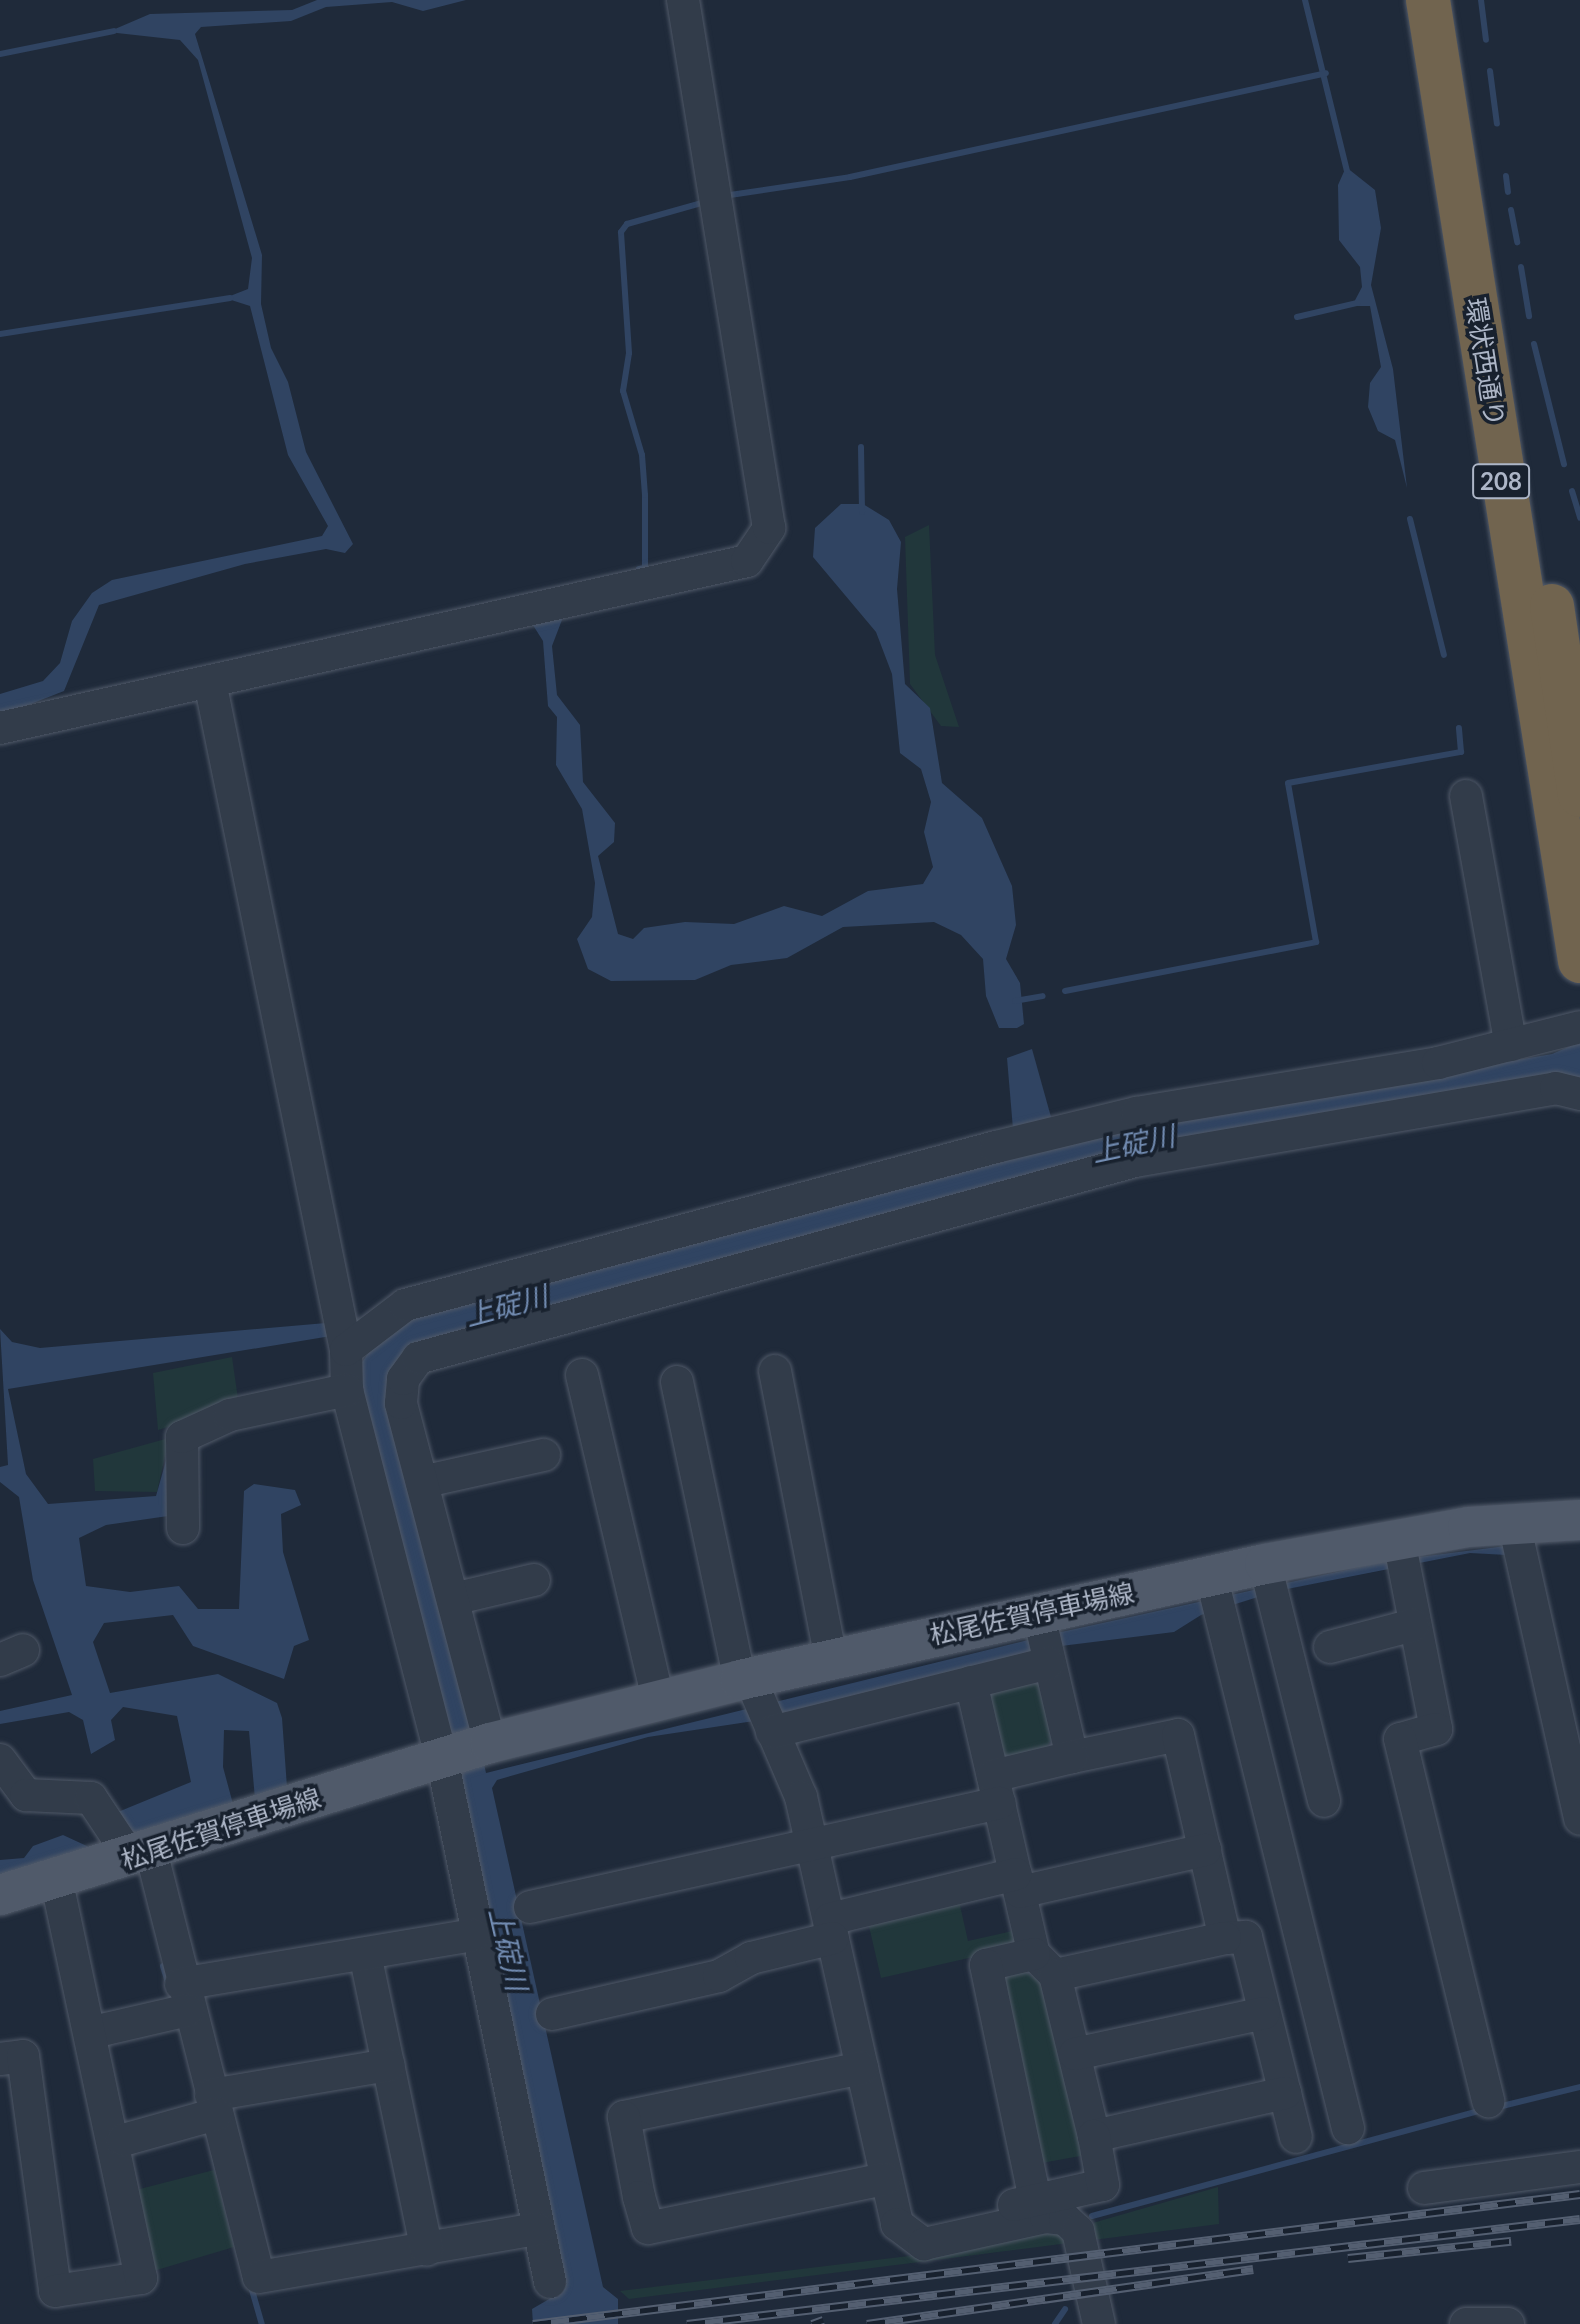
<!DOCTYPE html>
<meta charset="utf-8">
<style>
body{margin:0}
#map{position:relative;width:1580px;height:2324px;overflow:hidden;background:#1f2a3a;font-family:Lato,"Noto Sans JP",sans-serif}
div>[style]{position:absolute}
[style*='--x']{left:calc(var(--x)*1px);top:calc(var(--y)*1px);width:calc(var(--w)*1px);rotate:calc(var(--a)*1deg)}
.green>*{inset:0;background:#21373b}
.water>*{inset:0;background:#304462}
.stream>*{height:6px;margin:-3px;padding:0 3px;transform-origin:3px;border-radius:3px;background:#304462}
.roads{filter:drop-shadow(0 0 2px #505968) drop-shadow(0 0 2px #505968)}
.minor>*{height:32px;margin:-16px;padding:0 16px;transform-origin:16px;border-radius:16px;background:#323c4a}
.major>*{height:40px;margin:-20px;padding:0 20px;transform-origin:20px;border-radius:20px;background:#505a6a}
.highway>*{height:44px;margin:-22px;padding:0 22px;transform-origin:22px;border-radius:22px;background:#71644f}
.rail>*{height:9px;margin-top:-4.5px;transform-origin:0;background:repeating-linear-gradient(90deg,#18212e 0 18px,#545f71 0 36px);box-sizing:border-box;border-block:2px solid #545f71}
span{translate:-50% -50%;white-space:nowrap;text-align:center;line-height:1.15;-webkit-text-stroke:7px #18212e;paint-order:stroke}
.shield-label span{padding:2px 6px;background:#18212e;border:2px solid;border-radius:6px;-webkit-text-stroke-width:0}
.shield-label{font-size:24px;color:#adb6c7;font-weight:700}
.street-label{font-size:26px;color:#adb6c7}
.water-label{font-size:28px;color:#728cb2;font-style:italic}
</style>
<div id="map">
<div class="green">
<div style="clip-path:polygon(929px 525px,935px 655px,959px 727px,941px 726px,910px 684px,905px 537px)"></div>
<div style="clip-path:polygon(232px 1357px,239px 1406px,158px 1430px,153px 1373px)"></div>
<div style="clip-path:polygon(169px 1438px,157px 1492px,95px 1491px,93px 1459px)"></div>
<div style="clip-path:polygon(1037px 1678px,1052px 1739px,1046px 1748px,1005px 1758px,988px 1690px)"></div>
<div style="clip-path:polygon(959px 1901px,968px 1941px,1017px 1930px,1021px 1946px,881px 1978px,868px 1922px)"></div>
<div style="clip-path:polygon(1022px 1969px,1049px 1988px,1086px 2155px,1036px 2164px,997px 1990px,1005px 1973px)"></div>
<div style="clip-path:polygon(214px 2170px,234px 2247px,150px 2272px,128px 2192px)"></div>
<div style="clip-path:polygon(1218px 2187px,1219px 2224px,629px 2299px,620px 2291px,909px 2256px,1055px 2226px,1072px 2237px,1096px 2222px)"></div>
</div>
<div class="water">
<div style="clip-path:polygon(317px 0,466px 0,423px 11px,392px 2px,326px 7px,291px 21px,201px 27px,195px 34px,262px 255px,261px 304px,271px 348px,288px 382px,306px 452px,353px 544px,345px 553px,326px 549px,245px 564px,99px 605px,64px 691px,0 716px,0 694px,43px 681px,60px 663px,72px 621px,92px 593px,112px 580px,322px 536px,328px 526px,288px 455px,250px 306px,225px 298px,248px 289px,252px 258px,198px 60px,180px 40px,108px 32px,150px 14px,292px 10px)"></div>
<div style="clip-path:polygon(1346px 167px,1375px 190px,1381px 228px,1371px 285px,1393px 369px,1407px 488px,1395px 440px,1378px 431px,1368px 407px,1370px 383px,1381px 367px,1370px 306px,1352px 306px,1362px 287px,1360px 267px,1339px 240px,1338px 185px)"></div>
<div style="clip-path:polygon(841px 504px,863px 504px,889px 520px,901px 542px,897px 589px,905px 684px,930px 708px,942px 783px,982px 818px,1012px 886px,1016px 925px,1006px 959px,1020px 983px,1024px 1024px,1017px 1028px,999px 1028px,986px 996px,983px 959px,961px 935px,934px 922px,843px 927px,787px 958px,731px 965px,695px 980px,611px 981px,588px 969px,577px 939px,592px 917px,595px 883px,582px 809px,556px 765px,557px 717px,548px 706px,543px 641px,531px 622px,565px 612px,552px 646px,557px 695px,580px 725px,583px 782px,615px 823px,614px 842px,598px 856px,618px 934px,633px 939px,644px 928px,685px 922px,734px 924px,784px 906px,822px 916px,868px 891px,923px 884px,933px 867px,924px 832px,931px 802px,921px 769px,900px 753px,892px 674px,876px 632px,813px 557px,815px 528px)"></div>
<div style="clip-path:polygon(1580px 1042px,1580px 1080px,1135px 1153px,396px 1366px,486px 1773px,1061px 1632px,1387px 1561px,1506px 1546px,1507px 1555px,1470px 1553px,1277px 1591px,1201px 1615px,1174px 1632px,1061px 1646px,781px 1717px,648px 1737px,497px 1780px,492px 1788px,603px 2287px,618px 2299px,618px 2324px,533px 2324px,532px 2309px,563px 2291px,361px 1413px,359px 1367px,372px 1347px,416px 1313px,1131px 1127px,1552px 1054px)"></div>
<div style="clip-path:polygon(1032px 1049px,1051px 1117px,1013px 1129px,1007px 1058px)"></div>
<div style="clip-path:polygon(326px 1323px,331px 1336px,8px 1389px,26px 1474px,48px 1504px,156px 1496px,167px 1457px,168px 1516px,106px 1525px,79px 1538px,86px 1586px,130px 1592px,179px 1586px,198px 1609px,239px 1609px,244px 1491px,254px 1484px,295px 1490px,301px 1505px,281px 1514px,283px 1552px,309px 1640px,294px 1646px,284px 1679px,193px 1646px,173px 1615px,104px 1623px,93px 1642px,110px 1693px,218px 1674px,277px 1703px,282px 1718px,287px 1787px,255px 1799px,249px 1731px,224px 1730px,223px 1767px,233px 1804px,142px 1835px,130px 1831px,113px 1814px,191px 1782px,177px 1716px,123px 1707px,111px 1720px,115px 1740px,91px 1754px,83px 1720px,69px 1712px,0 1724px,0 1711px,72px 1695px,33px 1580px,19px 1497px,0 1482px,0 1467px,8px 1465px,0 1329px,12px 1342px,40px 1348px)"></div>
<div style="clip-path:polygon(63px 1835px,89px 1847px,84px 1855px,0 1874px,0 1860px,24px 1858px,33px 1846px)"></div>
</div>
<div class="stream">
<div style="--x:1305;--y:0;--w:176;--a:76.2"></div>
<div style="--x:1481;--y:0;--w:40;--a:82.9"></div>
<div style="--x:0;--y:54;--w:116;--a:-11.4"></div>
<div style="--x:1490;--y:71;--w:53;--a:82.5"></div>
<div style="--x:1506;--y:176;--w:16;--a:83"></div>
<div style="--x:730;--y:195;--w:121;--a:-8.5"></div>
<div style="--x:850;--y:177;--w:487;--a:-12.3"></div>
<div style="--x:1511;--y:210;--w:33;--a:79"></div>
<div style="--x:1521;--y:267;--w:50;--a:80.7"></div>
<div style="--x:1297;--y:317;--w:62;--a:-13.1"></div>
<div style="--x:0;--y:334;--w:233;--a:-8.9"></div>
<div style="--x:1534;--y:344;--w:124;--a:76"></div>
<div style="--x:861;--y:447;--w:65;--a:89.1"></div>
<div style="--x:1572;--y:491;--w:28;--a:73"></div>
<div style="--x:1410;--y:519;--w:140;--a:76"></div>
<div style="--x:639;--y:569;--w:6;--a:-9"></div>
<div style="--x:645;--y:568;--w:73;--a:-90"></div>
<div style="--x:645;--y:495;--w:40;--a:-94.3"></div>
<div style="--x:642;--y:455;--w:67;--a:-106.5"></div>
<div style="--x:623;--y:391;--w:38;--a:-81"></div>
<div style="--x:629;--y:353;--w:121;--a:-93.8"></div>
<div style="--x:621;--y:232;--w:10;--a:-53"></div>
<div style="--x:627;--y:224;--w:77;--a:-15.8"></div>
<div style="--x:1065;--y:991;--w:256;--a:-11"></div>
<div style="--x:1316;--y:942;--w:161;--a:-100"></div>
<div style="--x:1288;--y:783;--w:176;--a:-10.2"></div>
<div style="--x:1461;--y:752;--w:24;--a:-95"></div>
<div style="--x:1015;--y:1001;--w:28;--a:-10"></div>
<div style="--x:163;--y:1966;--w:17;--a:73"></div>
<div style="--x:1498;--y:2107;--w:84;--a:-13.7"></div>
<div style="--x:1092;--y:2216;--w:405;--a:-15.2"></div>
<div style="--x:252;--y:2290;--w:35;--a:74"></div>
<div style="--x:1055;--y:2324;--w:18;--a:-56"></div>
</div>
<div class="roads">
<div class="minor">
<div style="--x:210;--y:682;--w:682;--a:78.49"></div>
<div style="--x:346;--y:1350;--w:40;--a:88.6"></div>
<div style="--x:347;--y:1390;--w:381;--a:75.6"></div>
<div style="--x:442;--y:1759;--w:534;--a:78.33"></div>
<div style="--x:0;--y:728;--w:765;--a:-12.6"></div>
<div style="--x:747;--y:561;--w:40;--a:-56"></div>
<div style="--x:769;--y:528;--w:535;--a:-99.25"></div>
<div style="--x:1466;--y:796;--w:253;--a:79.8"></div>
<div style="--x:346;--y:1350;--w:74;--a:-37.3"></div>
<div style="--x:405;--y:1305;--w:612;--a:-14.97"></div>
<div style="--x:996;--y:1147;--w:145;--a:-13.6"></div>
<div style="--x:1137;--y:1113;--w:305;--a:-9.4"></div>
<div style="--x:1438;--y:1063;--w:146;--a:-14.2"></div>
<div style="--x:775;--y:1371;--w:293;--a:79"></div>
<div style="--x:582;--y:1375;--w:337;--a:76.8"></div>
<div style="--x:677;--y:1382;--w:305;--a:78.1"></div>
<div style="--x:422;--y:1482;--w:125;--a:-12.5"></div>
<div style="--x:1514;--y:1523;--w:303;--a:77.4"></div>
<div style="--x:183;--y:1528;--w:91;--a:-90.6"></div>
<div style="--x:182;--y:1437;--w:53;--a:-24.6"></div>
<div style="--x:230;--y:1415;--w:120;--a:-12.1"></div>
<div style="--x:1399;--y:1540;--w:193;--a:78.9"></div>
<div style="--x:1436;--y:1729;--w:37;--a:164"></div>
<div style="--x:1400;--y:1739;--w:373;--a:76.3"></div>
<div style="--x:1265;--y:1564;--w:244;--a:76"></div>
<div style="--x:1211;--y:1575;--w:570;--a:76.09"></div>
<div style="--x:453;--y:1599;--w:83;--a:-13.2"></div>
<div style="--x:1038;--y:1611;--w:150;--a:76.9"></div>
<div style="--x:1072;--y:1757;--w:108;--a:-11.7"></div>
<div style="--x:1178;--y:1735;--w:208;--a:77"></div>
<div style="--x:1225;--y:1938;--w:21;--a:-3"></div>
<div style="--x:1246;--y:1937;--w:206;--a:76"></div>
<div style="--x:1330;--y:1647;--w:86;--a:-14.8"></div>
<div style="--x:0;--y:1660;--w:25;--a:-23"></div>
<div style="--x:750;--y:1678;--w:129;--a:66.8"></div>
<div style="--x:801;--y:1797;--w:438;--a:77.3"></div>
<div style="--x:897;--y:2224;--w:34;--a:37"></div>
<div style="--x:924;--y:2244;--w:125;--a:-12.5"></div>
<div style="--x:1046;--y:2217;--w:19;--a:6"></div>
<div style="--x:1065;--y:2219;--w:18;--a:43"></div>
<div style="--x:1078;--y:2231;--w:95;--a:77.3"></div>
<div style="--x:971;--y:1682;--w:279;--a:77"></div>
<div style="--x:1034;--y:1954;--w:30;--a:45"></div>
<div style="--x:772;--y:1732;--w:285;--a:-14"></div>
<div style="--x:490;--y:1743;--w:351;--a:-104.7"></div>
<div style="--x:401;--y:1403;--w:24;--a:-85"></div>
<div style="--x:403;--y:1379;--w:26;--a:-54"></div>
<div style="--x:418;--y:1358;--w:744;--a:-15.36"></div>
<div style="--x:1135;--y:1161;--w:427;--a:-9.8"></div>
<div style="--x:1556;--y:1088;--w:25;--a:14"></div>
<div style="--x:0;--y:1760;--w:44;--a:53.4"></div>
<div style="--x:26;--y:1795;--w:65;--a:2.6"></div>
<div style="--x:91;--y:1798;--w:72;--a:56.3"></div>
<div style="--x:993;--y:1776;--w:81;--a:-13.5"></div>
<div style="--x:151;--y:1851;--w:439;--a:75.8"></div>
<div style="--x:259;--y:2277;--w:283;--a:-9.8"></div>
<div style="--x:1020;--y:1892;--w:190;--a:-12.8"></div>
<div style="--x:530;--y:1907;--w:481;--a:-12.5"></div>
<div style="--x:830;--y:1919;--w:191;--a:-13.6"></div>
<div style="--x:1225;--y:1938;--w:174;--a:167.7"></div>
<div style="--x:1055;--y:1975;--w:166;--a:76.4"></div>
<div style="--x:1094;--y:2136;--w:196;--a:-12.7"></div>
<div style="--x:365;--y:1954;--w:302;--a:78.2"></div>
<div style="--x:1034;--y:1954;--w:49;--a:167.1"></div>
<div style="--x:986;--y:1965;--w:240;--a:78.2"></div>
<div style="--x:181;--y:1984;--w:297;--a:-9.5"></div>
<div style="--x:552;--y:2014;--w:171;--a:-12.8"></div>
<div style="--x:719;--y:1976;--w:37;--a:-29"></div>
<div style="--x:751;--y:1958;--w:84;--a:-13.7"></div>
<div style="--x:106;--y:2029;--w:84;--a:-13"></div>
<div style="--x:1075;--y:2054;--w:193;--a:-12.2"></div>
<div style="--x:0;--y:2059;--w:23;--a:-7"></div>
<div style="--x:23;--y:2056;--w:237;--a:82.2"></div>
<div style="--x:55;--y:2291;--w:87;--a:-8.6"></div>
<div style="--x:141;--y:2278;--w:404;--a:-102"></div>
<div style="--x:862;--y:2068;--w:243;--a:168.4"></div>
<div style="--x:624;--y:2117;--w:81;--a:79.4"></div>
<div style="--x:639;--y:2197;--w:32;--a:74"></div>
<div style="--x:648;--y:2228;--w:242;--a:-11.7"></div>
<div style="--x:211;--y:2095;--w:180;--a:-9.6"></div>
<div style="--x:123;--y:2140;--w:97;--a:-15.6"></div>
<div style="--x:1424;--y:2188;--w:157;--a:-7.7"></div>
<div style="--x:1014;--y:2205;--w:91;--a:-12.7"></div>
<div style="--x:1103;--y:2185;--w:50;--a:-100.4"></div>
<div style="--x:1466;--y:2324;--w:42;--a:0"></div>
</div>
<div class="major">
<div style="--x:0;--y:1895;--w:513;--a:-17.23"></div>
<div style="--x:490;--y:1743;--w:258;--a:-14.1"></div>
<div style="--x:740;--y:1680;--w:538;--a:-12.46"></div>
<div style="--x:1265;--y:1564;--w:206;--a:-10.3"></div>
<div style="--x:1468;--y:1527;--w:112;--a:-3.6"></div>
</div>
<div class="highway">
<div style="--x:1428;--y:0;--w:973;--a:81.01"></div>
<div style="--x:1552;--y:606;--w:191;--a:81.6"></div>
</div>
</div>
<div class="rail">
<div style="--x:1348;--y:2258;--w:164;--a:-6"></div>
<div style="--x:533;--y:2324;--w:1055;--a:-7.08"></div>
<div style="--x:687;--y:2324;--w:899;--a:-6.71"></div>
<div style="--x:812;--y:2324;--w:12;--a:-20"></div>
<div style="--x:867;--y:2324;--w:390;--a:-8.1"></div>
</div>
<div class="shield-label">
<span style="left:1501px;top:481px">208</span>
</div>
<div class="street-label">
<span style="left:1485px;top:362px;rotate:81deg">環状西通り</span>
<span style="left:1032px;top:1614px;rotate:-12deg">松尾佐賀停車場線</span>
<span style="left:221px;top:1829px;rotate:-18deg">松尾佐賀停車場線</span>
</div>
<div class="water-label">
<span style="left:1133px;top:1143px;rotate:-12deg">上碇川</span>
<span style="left:506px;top:1305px;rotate:-15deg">上碇川</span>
<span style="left:509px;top:1949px;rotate:77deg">上碇川</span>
</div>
</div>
